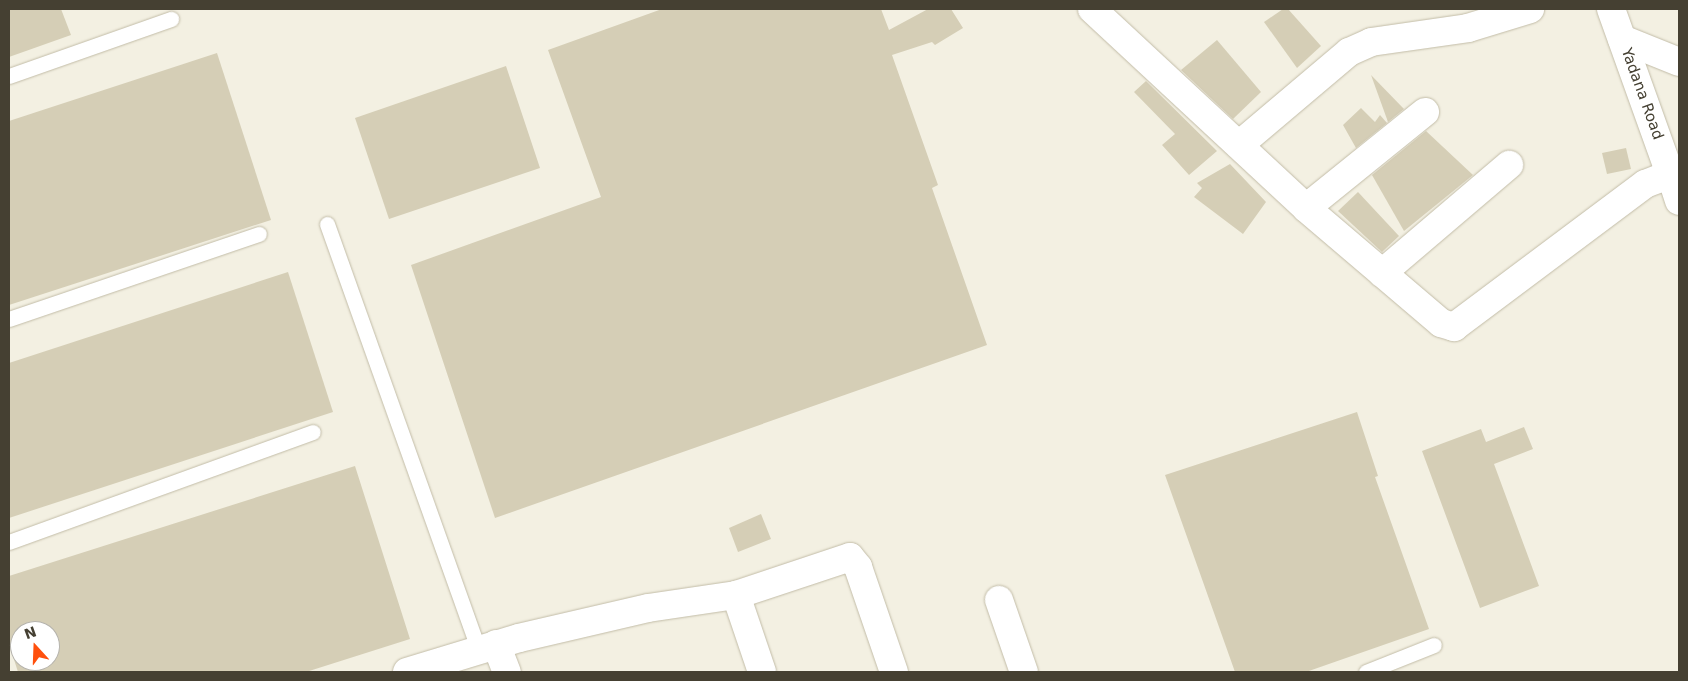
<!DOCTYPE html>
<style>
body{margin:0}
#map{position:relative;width:1688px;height:681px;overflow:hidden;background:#f3f0e2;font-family:"DejaVu Sans",sans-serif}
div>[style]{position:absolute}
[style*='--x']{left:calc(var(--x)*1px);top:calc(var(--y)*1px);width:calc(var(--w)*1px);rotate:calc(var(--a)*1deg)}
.building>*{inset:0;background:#d5ceb6}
.roads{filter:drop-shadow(0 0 1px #c2bca7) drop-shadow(0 0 1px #c2bca7)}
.service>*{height:15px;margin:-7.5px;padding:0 7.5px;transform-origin:7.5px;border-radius:7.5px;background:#fff}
.minor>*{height:28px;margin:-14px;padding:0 14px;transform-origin:14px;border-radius:14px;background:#fff}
span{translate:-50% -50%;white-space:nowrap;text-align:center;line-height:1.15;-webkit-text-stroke:5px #fff;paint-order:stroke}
.street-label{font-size:15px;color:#454032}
.frame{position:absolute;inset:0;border:10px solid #454032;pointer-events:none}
.north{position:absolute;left:10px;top:621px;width:50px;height:50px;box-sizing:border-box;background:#fff;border:1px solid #b5b3ad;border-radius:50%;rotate:340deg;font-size:14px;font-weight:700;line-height:20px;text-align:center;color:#454032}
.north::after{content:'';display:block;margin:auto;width:18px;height:22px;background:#ff500d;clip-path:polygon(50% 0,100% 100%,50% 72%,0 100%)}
</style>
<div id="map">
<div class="building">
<div style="clip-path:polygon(9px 9px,61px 9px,71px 35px,9px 57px)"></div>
<div style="clip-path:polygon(662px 9px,881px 9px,889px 30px,928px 9px,951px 9px,963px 28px,935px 45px,932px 42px,892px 55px,938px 185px,932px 188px,987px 345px,495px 518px,411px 265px,601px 197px,548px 50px)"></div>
<div style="clip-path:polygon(1283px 9px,1288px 9px,1321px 46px,1297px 68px,1264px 22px)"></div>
<div style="clip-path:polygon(1217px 40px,1261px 92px,1233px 119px,1181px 70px)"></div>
<div style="clip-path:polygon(217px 53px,271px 220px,9px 305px,9px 121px)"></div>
<div style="clip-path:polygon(506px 66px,540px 168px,389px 219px,355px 118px)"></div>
<div style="clip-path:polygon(1371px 75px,1404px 109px,1388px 122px)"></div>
<div style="clip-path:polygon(1146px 81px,1217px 151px,1189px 175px,1162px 145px,1175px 134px,1134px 92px)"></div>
<div style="clip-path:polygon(1361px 108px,1375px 122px,1380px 115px,1387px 123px,1356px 148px,1343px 125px)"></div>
<div style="clip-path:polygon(1426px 131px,1473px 175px,1404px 231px,1372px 175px)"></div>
<div style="clip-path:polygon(1626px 148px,1631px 169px,1607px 174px,1602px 153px)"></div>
<div style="clip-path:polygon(1230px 164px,1266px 202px,1243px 234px,1194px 197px,1202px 188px,1197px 183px)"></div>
<div style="clip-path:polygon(1358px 192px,1399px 236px,1382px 252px,1338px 211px)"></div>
<div style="clip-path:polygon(288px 272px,333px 412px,9px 518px,9px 363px)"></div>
<div style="clip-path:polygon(1357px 412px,1378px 476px,1375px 477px,1429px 629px,1306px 672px,1235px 672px,1165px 475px)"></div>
<div style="clip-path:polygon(1524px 427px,1533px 449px,1494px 464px,1539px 586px,1480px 608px,1422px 451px,1481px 429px,1486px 442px)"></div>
<div style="clip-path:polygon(evenodd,355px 466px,410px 639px,306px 672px,18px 672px,9px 644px,9px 576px,355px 466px,20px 631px,50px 631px,50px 661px,20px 661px,20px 631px)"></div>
<div style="clip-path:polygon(761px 514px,771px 539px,738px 552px,729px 528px)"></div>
</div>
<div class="roads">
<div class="service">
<div style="--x:9;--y:76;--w:172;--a:-19.4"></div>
<div style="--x:327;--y:224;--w:450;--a:70.4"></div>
<div style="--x:9;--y:319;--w:264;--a:-18.8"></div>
<div style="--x:9;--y:542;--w:323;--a:-19.9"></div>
<div style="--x:1366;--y:672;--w:73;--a:-21.7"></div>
</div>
<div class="minor">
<div style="--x:1092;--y:9;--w:292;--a:42.9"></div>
<div style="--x:1306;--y:208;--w:177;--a:40.4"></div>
<div style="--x:1441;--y:323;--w:14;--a:17"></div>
<div style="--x:1454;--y:327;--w:239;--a:-36.8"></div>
<div style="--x:1645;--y:184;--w:17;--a:-21"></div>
<div style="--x:1661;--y:178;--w:11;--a:5"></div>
<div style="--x:1672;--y:179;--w:23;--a:72"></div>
<div style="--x:1611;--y:9;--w:181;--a:70.3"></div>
<div style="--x:1622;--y:39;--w:61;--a:22"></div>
<div style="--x:1239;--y:145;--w:144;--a:-40.2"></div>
<div style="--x:1349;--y:52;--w:24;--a:-24"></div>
<div style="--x:1371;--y:42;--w:98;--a:-8.2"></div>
<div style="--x:1468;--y:28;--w:65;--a:-17"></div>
<div style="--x:1306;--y:208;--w:153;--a:-38.9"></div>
<div style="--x:1382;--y:273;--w:167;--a:-40.4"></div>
<div style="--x:736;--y:595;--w:81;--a:71.3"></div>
<div style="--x:999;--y:600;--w:76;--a:70.9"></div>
<div style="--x:496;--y:644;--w:30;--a:69"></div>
<div style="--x:407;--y:672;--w:117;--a:-16.9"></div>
<div style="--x:519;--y:638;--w:132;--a:-13.1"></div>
<div style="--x:648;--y:608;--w:89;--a:-8.4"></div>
<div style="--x:736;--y:595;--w:120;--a:-18.4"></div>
<div style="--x:850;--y:557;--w:13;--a:51"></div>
<div style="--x:858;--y:567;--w:111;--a:71.1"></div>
</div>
</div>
<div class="street-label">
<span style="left:1642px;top:94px;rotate:70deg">Yadana Road</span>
</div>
<div class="frame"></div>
<div class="north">N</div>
</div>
